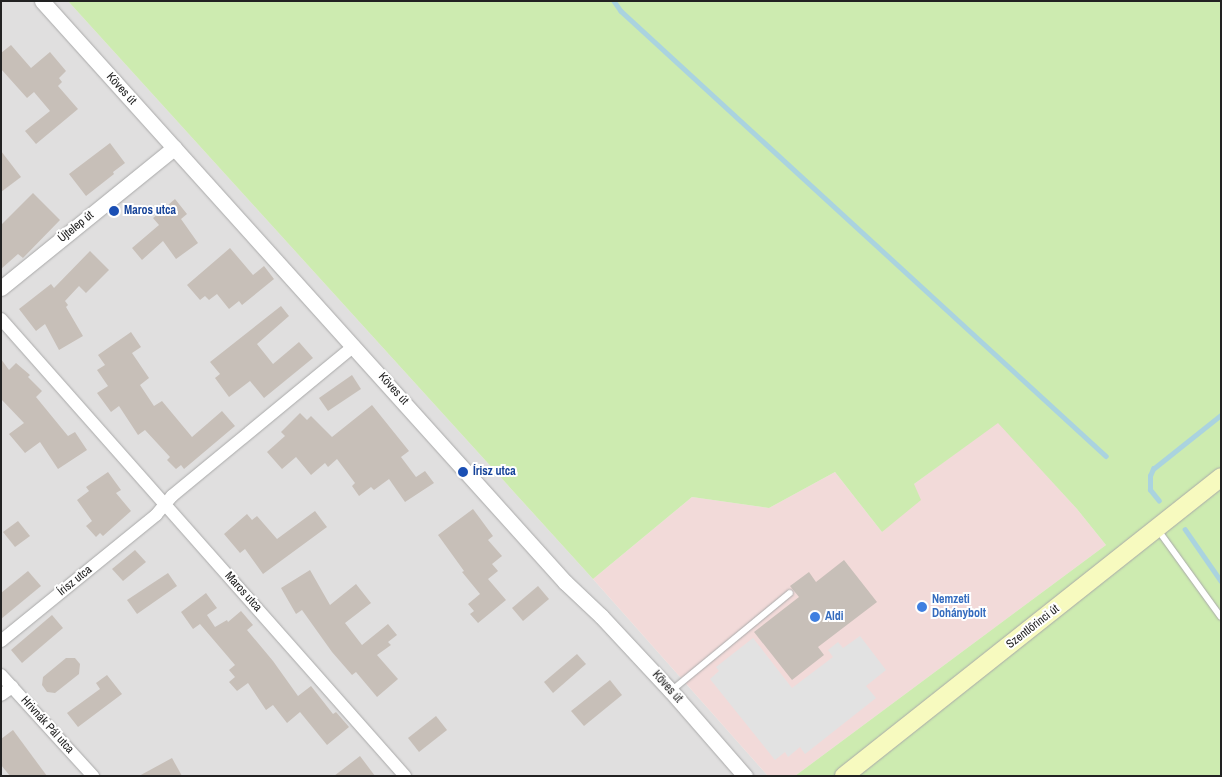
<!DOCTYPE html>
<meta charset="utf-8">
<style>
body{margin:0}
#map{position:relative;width:1222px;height:777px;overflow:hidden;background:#f2efe9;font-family:"Archivo Narrow",sans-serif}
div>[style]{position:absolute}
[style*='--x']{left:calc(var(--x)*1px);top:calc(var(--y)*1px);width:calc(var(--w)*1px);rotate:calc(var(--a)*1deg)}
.residential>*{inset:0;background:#e0dfdf}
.commercial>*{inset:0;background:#f2dad9}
.grass>*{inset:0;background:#cdebb0}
.parking>*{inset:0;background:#e2e2e2}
.stream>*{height:4.5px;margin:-2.25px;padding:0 2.25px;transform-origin:2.25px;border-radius:2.25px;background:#aad3df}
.building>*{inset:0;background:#c7bfb8}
.roads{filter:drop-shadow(0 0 1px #a9a9a9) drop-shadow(0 0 1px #a9a9a9)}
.service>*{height:6px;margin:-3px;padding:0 3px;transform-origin:3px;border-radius:3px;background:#fff}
.minor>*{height:12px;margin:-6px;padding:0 6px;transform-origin:6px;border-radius:6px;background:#fff}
.tertiary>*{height:15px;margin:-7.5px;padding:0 7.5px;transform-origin:7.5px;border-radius:7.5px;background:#fff}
.secondary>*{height:18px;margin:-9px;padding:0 9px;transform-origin:9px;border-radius:9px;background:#f7fabf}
.dots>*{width:14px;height:14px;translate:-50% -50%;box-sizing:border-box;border:2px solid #fff;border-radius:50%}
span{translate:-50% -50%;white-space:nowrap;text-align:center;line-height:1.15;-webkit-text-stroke:4px #fff;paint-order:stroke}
.street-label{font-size:12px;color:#222}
.transit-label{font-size:12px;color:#164399;font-weight:700}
.left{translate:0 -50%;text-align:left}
.shop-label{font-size:12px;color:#366cbe;font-weight:700}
.frame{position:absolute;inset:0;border:2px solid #222;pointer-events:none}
</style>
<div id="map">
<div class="residential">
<div style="clip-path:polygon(1px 1px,68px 1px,593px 579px,768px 776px,1px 776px)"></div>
</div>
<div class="commercial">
<div style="clip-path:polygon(998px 422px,1077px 509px,1106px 545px,795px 776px,768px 776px,593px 579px,692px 497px,769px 508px,835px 472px,882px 532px,914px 484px)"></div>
</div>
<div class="grass">
<div style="clip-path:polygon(68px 1px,1221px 1px,1221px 776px,795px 776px,1106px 545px,1077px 509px,998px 423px,914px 484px,921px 500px,882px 532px,835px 472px,769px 508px,692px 497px,593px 579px)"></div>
</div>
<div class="parking">
<div style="clip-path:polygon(860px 636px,886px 670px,866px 686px,876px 698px,805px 754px,800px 747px,788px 757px,785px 752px,775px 760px,710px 679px,719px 671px,716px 667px,753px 638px,792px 688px,833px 657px,828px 650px,838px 642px,843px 648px)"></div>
</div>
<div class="stream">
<div style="--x:614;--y:1;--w:12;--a:55"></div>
<div style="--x:621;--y:11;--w:658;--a:42.54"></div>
<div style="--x:1159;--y:501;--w:14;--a:-129"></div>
<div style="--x:1150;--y:490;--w:14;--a:-90"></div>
<div style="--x:1150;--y:476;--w:8;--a:-67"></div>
<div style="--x:1153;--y:469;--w:87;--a:-38.5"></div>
<div style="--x:1185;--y:529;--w:63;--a:55.3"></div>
</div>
<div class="building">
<div style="clip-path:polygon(11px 45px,31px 68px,50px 52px,66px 71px,59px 78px,62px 82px,58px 86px,78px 109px,36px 144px,25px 131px,50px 111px,34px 92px,27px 98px,1px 69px,1px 53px)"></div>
<div style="clip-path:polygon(110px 143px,125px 163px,113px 172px,114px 174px,86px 196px,69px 174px)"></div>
<div style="clip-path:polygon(1px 151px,21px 177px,1px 192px)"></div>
<div style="clip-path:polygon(33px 193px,60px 220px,23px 258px,18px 254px,1px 269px,1px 225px)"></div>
<div style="clip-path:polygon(175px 199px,187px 214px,181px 219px,198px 243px,176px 259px,163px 241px,142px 260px,132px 248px,159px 225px,153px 218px)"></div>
<div style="clip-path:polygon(230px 248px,253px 275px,264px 266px,274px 279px,242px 305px,239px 301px,229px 309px,217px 294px,209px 300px,205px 296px,200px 300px,187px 285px)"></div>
<div style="clip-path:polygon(90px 251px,109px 270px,86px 293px,79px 286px,65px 301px,68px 305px,66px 307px,83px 336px,59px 350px,45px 324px,36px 331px,19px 309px,51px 284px,54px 288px)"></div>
<div style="clip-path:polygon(281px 306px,289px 316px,257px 344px,273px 364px,299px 342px,313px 358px,264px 398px,250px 381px,229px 397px,215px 378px,220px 374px,210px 362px)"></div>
<div style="clip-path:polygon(131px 332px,141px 347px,132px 353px,149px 378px,140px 385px,154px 406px,162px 401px,192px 437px,222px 411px,235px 426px,184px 469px,181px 465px,176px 469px,167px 460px,170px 457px,145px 430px,138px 435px,119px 406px,111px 412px,97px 393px,108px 386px,97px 370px,105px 365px,98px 355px)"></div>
<div style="clip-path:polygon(1px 359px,9px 370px,16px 363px,30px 375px,28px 377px,42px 391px,36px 397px,68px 436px,75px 432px,87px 450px,58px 469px,40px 442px,25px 453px,9px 434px,24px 423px,1px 399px)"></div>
<div style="clip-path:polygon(352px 375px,361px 389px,328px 411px,319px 398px)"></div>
<div style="clip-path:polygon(372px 405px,409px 451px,401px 457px,416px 477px,425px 471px,434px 483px,405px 502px,389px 479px,374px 490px,371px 487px,359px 496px,352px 486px,355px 483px,337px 459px,328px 467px,325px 463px,311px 475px,296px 457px,282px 469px,267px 452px,285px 436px,281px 432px,300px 413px,307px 420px,311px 416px,332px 437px)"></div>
<div style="clip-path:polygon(108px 472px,121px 490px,116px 493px,131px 511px,103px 536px,100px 533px,96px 537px,86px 526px,92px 521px,77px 500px,89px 491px,86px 487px)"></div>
<div style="clip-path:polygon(473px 509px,493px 536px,488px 540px,502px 556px,492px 564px,498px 571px,488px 579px,506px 600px,478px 623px,470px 614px,474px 611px,468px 604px,480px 594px,462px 572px,464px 571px,438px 535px)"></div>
<div style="clip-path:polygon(315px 511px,327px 527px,263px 574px,245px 549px,240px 553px,224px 534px,247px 514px,252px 520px,257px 516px,277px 539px)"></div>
<div style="clip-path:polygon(18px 521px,30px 536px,15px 547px,3px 532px)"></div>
<div style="clip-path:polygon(135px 550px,146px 562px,123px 581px,112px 569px)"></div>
<div style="clip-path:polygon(844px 560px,877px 602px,818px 647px,824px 655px,792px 680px,754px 632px,799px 597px,790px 586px,809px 572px,816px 582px)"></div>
<div style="clip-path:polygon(310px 570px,330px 605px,356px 584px,371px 603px,345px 623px,362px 645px,388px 624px,397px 635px,388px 642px,391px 645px,377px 655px,398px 679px,377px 697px,356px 672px,352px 675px,332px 652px,302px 610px,296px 614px,281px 588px)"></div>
<div style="clip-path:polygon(28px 571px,41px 586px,1px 619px,1px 593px)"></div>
<div style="clip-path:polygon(168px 573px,177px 586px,137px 614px,127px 600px)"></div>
<div style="clip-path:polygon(538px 586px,549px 599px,523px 621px,512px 608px)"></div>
<div style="clip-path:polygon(206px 593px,217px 608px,207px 615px,215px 627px,227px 620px,228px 622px,241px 611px,253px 625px,247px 630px,273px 661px,298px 696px,311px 686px,333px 714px,336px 712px,349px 727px,327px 745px,300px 712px,287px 723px,273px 705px,266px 710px,248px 683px,237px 691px,229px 682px,235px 677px,229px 670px,235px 665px,200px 624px,193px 629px,181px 612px)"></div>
<div style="clip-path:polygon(52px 615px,63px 628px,22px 663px,11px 650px)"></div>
<div style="clip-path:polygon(577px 654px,586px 664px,553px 693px,544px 682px)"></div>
<div style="clip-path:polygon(66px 658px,75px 658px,80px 664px,79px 674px,55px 693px,47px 692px,42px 685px,43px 677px)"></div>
<div style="clip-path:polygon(107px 675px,122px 694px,78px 727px,67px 713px,100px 689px,96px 683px)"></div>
<div style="clip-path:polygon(610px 680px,622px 695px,584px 726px,571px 711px)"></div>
<div style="clip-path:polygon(436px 716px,447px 730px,419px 752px,408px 738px)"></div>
<div style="clip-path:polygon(13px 730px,47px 776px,10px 776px,1px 765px,1px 739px)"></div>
<div style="clip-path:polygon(360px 756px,375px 776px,334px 776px)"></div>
<div style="clip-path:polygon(172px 758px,182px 776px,139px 776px)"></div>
</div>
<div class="roads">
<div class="service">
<div style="--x:1158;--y:530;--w:107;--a:54.1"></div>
<div style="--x:671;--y:691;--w:154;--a:-39.5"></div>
</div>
<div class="minor">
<div style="--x:1;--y:319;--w:610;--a:48.52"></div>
<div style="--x:1;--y:641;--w:200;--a:-39.1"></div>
<div style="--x:156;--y:515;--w:25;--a:-50"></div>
<div style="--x:172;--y:496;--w:236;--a:-39.5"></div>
<div style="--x:1;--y:675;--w:137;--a:47.7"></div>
<div style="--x:1;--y:695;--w:14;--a:-36"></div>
</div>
<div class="tertiary">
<div style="--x:42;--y:1;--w:782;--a:48.01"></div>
<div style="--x:565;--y:582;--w:50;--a:43.4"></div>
<div style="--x:601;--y:616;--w:103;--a:47"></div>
<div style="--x:671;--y:691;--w:113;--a:49"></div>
<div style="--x:1;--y:288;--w:223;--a:-39"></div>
</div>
<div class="secondary">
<div style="--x:844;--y:776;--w:481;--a:-38.4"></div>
</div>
</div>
<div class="dots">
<div style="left:114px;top:211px;background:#1a4fb4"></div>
<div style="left:463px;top:472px;background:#1a4fb4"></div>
<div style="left:922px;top:607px;background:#3f7fe0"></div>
<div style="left:815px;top:617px;background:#3f7fe0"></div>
</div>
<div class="street-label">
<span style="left:121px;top:89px;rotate:48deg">Köves út</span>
<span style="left:76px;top:227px;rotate:-39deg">Újtelep út</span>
<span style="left:393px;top:389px;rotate:48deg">Köves út</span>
<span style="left:75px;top:581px;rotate:-39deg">Írisz utca</span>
<span style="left:243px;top:592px;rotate:48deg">Maros utca</span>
<span style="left:1033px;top:627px;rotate:-38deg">Szentlőrinci út</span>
<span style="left:667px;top:687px;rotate:48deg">Köves út</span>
<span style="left:47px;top:725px;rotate:48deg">Hrivnák Pál utca</span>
</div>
<div class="transit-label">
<span class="left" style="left:124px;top:211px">Maros utca</span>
<span class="left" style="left:473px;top:472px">Írisz utca</span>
</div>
<div class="shop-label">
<span class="left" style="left:932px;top:607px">Nemzeti<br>Dohánybolt</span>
<span class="left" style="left:825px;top:617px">Aldi</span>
</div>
<div class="frame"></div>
</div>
